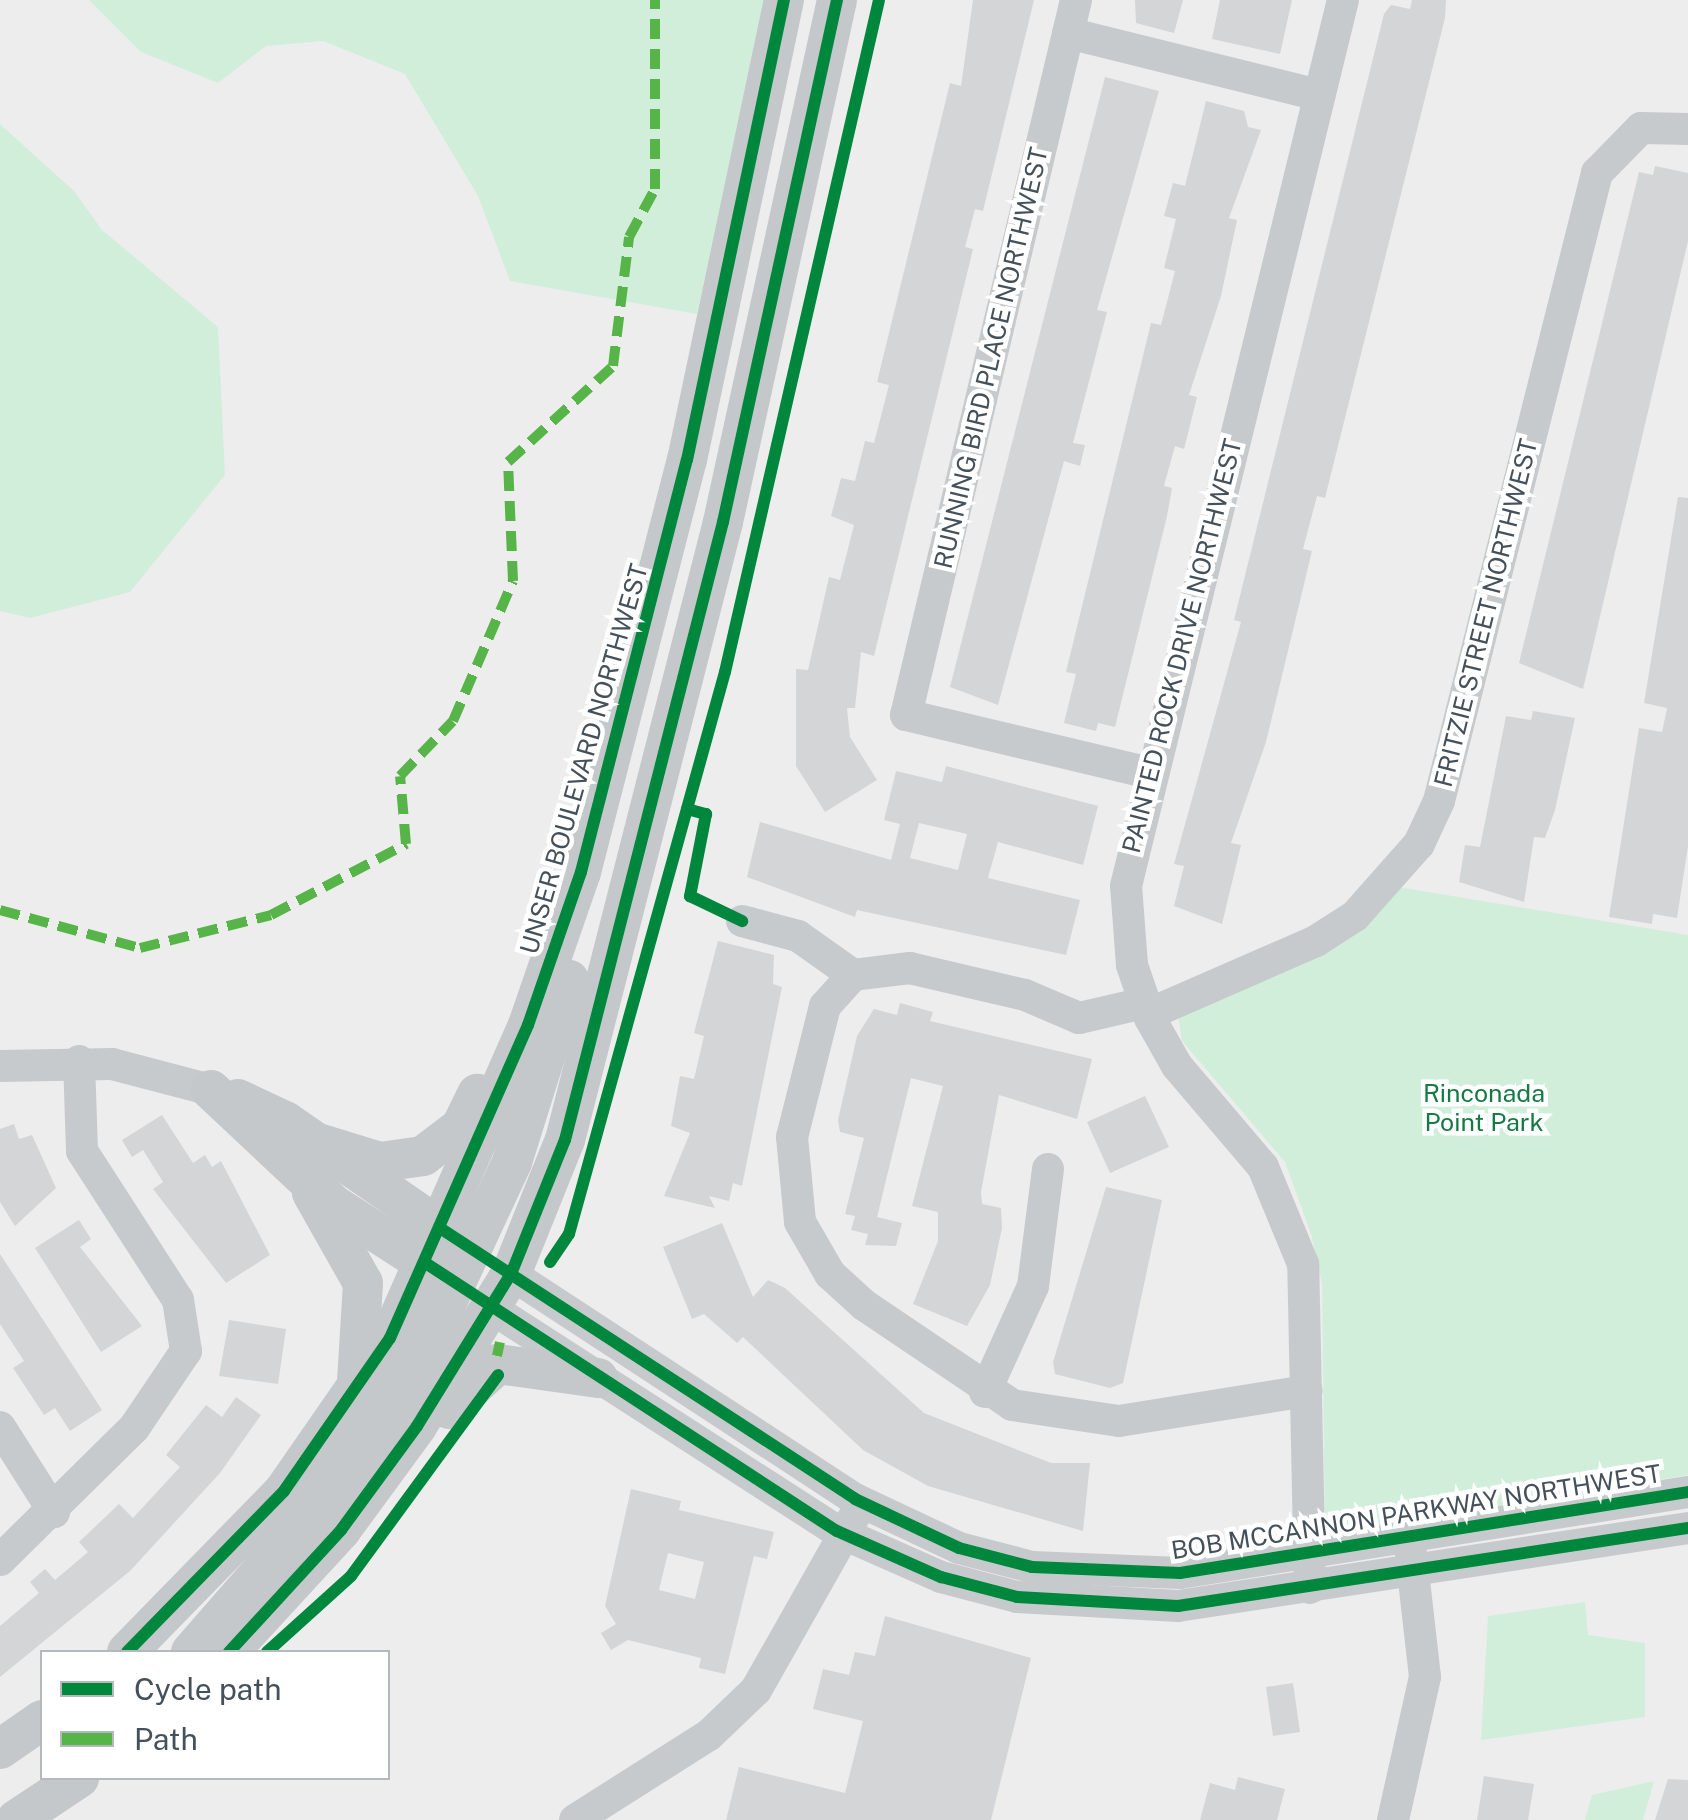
<!DOCTYPE html>
<style>
body{margin:0}
#map{position:relative;width:1688px;height:1820px;overflow:hidden;background:#eeeded;font-family:"Public Sans",sans-serif}
div>[style]{position:absolute}
[style*='--x']{left:calc(var(--x)*1px);top:calc(var(--y)*1px);width:calc(var(--w)*1px);rotate:calc(var(--a)*1deg)}
.green>*{inset:0;background:#d1eedb}
.building>*{inset:0;background:#d4d5d6}
.minor>*{height:32px;margin:-16px;padding:0 16px;transform-origin:16px;border-radius:16px;background:#c7cacc}
.major>*{height:40px;margin:-20px;padding:0 20px;transform-origin:20px;border-radius:20px;background:#c4c8ca}
.quiet>*{height:10px;margin-top:-5px;transform-origin:0;background:repeating-linear-gradient(90deg,#57b448 0 20px,transparent 0 30px)}
.cycleway>*{height:12px;margin:-6px;padding:0 6px;transform-origin:6px;border-radius:6px;background:#00873e}
span{translate:-50% -50%;white-space:nowrap;text-align:center;line-height:1.15;-webkit-text-stroke:9px #fff;paint-order:stroke}
.street-label{font-size:25px;color:#45515a}
.park-label{font-size:25px;color:#167a45}
.legend{position:absolute;left:40px;top:1650px;width:350px;height:130px;box-sizing:border-box;background:#fff;border:2px solid #b5b9bd;margin:0;padding:12px 18px;list-style:none;font-size:30px;color:#45515a}
.legend li{display:flex;align-items:center;gap:20px;height:50px}
.legend b{width:50px;border:2px solid #b5b9bd}
</style>
<div id="map">
<div class="green">
<div style="clip-path:polygon(89px 0,765px 0,697px 314px,510px 281px,478px 196px,405px 74px,323px 41px,266px 46px,218px 83px,141px 52px)"></div>
<div style="clip-path:polygon(0 124px,74px 191px,102px 230px,218px 327px,225px 475px,130px 592px,30px 618px,0 611px)"></div>
<div style="clip-path:polygon(1398px 887px,1688px 935px,1688px 1475px,1325px 1536px,1322px 1284px,1311px 1234px,1285px 1162px,1182px 1041px,1177px 1010px)"></div>
<div style="clip-path:polygon(1585px 1602px,1588px 1635px,1645px 1643px,1645px 1717px,1481px 1740px,1488px 1616px)"></div>
<div style="clip-path:polygon(1654px 1781px,1643px 1820px,1585px 1820px,1592px 1795px)"></div>
</div>
<div class="building">
<div style="clip-path:polygon(973px 0,1034px 0,983px 211px,975px 209px,965px 247px,973px 249px,874px 656px,861px 652px,855px 708px,847px 708px,850px 737px,877px 780px,825px 812px,796px 766px,796px 669px,808px 670px,829px 577px,840px 580px,854px 525px,831px 516px,841px 478px,855px 481px,865px 441px,874px 443px,889px 385px,877px 382px,950px 83px,961px 86px)"></div>
<div style="clip-path:polygon(1135px 0,1183px 0,1174px 33px,1136px 23px)"></div>
<div style="clip-path:polygon(1220px 0,1292px 0,1280px 54px,1212px 39px)"></div>
<div style="clip-path:polygon(1412px 0,1446px 0,1445px 18px,1325px 498px,1317px 496px,1303px 549px,1312px 551px,1266px 742px,1231px 843px,1241px 845px,1222px 924px,1174px 906px,1184px 866px,1174px 864px,1241px 622px,1234px 620px,1384px 14px,1391px 5px,1410px 9px)"></div>
<div style="clip-path:polygon(1105px 77px,1159px 91px,1097px 310px,1107px 312px,1073px 443px,1085px 445px,1080px 466px,1064px 461px,998px 705px,950px 687px)"></div>
<div style="clip-path:polygon(1206px 101px,1244px 111px,1248px 127px,1261px 130px,1229px 218px,1237px 220px,1221px 296px,1189px 395px,1197px 397px,1184px 449px,1175px 446px,1164px 486px,1172px 488px,1167px 516px,1115px 727px,1098px 723px,1096px 731px,1064px 723px,1076px 674px,1066px 672px,1151px 323px,1161px 325px,1175px 271px,1164px 268px,1176px 219px,1164px 216px,1173px 183px,1185px 186px)"></div>
<div style="clip-path:polygon(1655px 166px,1688px 173px,1688px 241px,1583px 689px,1519px 663px,1639px 172px,1653px 175px)"></div>
<div style="clip-path:polygon(1678px 497px,1688px 498px,1688px 846px,1677px 918px,1653px 914px,1652px 924px,1609px 917px,1639px 728px,1662px 732px,1667px 708px,1644px 703px)"></div>
<div style="clip-path:polygon(1533px 711px,1575px 718px,1555px 810px,1545px 838px,1534px 837px,1524px 902px,1459px 882px,1465px 845px,1480px 847px,1506px 716px,1531px 720px)"></div>
<div style="clip-path:polygon(evenodd,946px 766px,1098px 806px,1083px 865px,998px 842px,988px 878px,1080px 900px,1066px 955px,857px 910px,855px 917px,747px 877px,760px 822px,891px 860px,900px 824px,884px 820px,896px 771px,942px 782px,946px 766px,919px 823px,967px 834px,958px 870px,910px 858px,919px 823px)"></div>
<div style="clip-path:polygon(718px 941px,774px 955px,773px 984px,782px 987px,742px 1186px,733px 1183px,729px 1201px,709px 1196px,715px 1208px,664px 1196px,690px 1133px,671px 1126px,680px 1076px,694px 1079px,704px 1036px,694px 1033px)"></div>
<div style="clip-path:polygon(900px 1003px,933px 1012px,930px 1021px,1092px 1059px,1077px 1119px,999px 1095px,981px 1192px,982px 1204px,1001px 1208px,1002px 1228px,990px 1285px,967px 1326px,913px 1304px,938px 1241px,938px 1212px,912px 1206px,943px 1086px,911px 1078px,877px 1217px,902px 1223px,896px 1246px,865px 1245px,868px 1234px,851px 1230px,855px 1216px,845px 1214px,864px 1138px,840px 1132px,838px 1120px,857px 1036px,874px 1009px,897px 1015px)"></div>
<div style="clip-path:polygon(1145px 1096px,1169px 1147px,1110px 1173px,1087px 1122px)"></div>
<div style="clip-path:polygon(162px 1115px,193px 1163px,205px 1155px,212px 1167px,221px 1161px,270px 1255px,226px 1283px,153px 1189px,163px 1182px,143px 1150px,132px 1157px,122px 1140px)"></div>
<div style="clip-path:polygon(14px 1124px,19px 1139px,32px 1135px,56px 1188px,15px 1226px,0 1202px,0 1129px)"></div>
<div style="clip-path:polygon(1106px 1187px,1162px 1200px,1123px 1383px,1110px 1388px,1055px 1374px,1053px 1362px)"></div>
<div style="clip-path:polygon(79px 1220px,91px 1239px,80px 1247px,142px 1326px,101px 1352px,35px 1248px)"></div>
<div style="clip-path:polygon(722px 1223px,753px 1297px,768px 1280px,785px 1288px,924px 1413px,1051px 1463px,1090px 1463px,1083px 1531px,928px 1486px,863px 1450px,743px 1337px,737px 1343px,704px 1314px,692px 1319px,663px 1247px)"></div>
<div style="clip-path:polygon(0 1254px,102px 1410px,70px 1431px,55px 1408px,44px 1415px,13px 1368px,24px 1361px,0 1324px)"></div>
<div style="clip-path:polygon(229px 1320px,286px 1329px,278px 1384px,219px 1376px)"></div>
<div style="clip-path:polygon(236px 1397px,261px 1415px,220px 1473px,130px 1571px,0 1677px,0 1626px,39px 1593px,30px 1582px,45px 1569px,55px 1580px,88px 1552px,79px 1542px,119px 1504px,133px 1518px,180px 1467px,166px 1455px,206px 1405px,222px 1417px)"></div>
<div style="clip-path:polygon(evenodd,631px 1489px,681px 1501px,679px 1510px,774px 1532px,767px 1559px,754px 1556px,725px 1674px,699px 1668px,701px 1658px,628px 1640px,611px 1650px,601px 1633px,616px 1624px,605px 1606px,631px 1489px,668px 1553px,704px 1562px,695px 1599px,659px 1590px,668px 1553px)"></div>
<div style="clip-path:polygon(885px 1616px,1031px 1658px,991px 1820px,726px 1820px,739px 1767px,845px 1793px,863px 1721px,813px 1709px,823px 1669px,849px 1675px,855px 1652px,875px 1656px)"></div>
<div style="clip-path:polygon(1293px 1683px,1300px 1732px,1273px 1736px,1266px 1687px)"></div>
<div style="clip-path:polygon(1484px 1776px,1534px 1784px,1528px 1820px,1477px 1820px)"></div>
<div style="clip-path:polygon(1238px 1777px,1285px 1789px,1277px 1820px,1200px 1820px,1210px 1783px,1235px 1790px)"></div>
<div style="clip-path:polygon(1668px 1779px,1688px 1780px,1688px 1820px,1655px 1820px)"></div>
</div>
<div class="minor">
<div style="--x:1076;--y:0;--w:735;--a:103.37"></div>
<div style="--x:906;--y:715;--w:251;--a:13.4"></div>
<div style="--x:1068;--y:33;--w:259;--a:13.9"></div>
<div style="--x:742;--y:921;--w:58;--a:15"></div>
<div style="--x:798;--y:936;--w:67;--a:35.3"></div>
<div style="--x:1144;--y:1003;--w:67;--a:167"></div>
<div style="--x:1079;--y:1018;--w:59;--a:-156.9"></div>
<div style="--x:1025;--y:995;--w:118;--a:-166.8"></div>
<div style="--x:910;--y:968;--w:57;--a:173"></div>
<div style="--x:853;--y:975;--w:42;--a:132.1"></div>
<div style="--x:825;--y:1006;--w:135;--a:104.1"></div>
<div style="--x:792;--y:1137;--w:85;--a:84.6"></div>
<div style="--x:800;--y:1222;--w:60;--a:60"></div>
<div style="--x:830;--y:1274;--w:46;--a:42.4"></div>
<div style="--x:864;--y:1305;--w:179;--a:34"></div>
<div style="--x:1012;--y:1405;--w:108;--a:8.5"></div>
<div style="--x:1119;--y:1421;--w:190;--a:-9.1"></div>
<div style="--x:1149;--y:1014;--w:182;--a:-23.6"></div>
<div style="--x:1316;--y:941;--w:46;--a:-32.7"></div>
<div style="--x:1355;--y:916;--w:96;--a:-48.4"></div>
<div style="--x:1419;--y:844;--w:47;--a:-65.1"></div>
<div style="--x:1439;--y:801;--w:648;--a:-75.88"></div>
<div style="--x:1597;--y:173;--w:63;--a:-45.6"></div>
<div style="--x:1641;--y:128;--w:47;--a:1.2"></div>
<div style="--x:0;--y:1066;--w:112;--a:-1"></div>
<div style="--x:112;--y:1064;--w:102;--a:14.7"></div>
<div style="--x:511;--y:1274;--w:411;--a:33.2"></div>
<div style="--x:855;--y:1499;--w:115;--a:25.2"></div>
<div style="--x:959;--y:1548;--w:75;--a:14.6"></div>
<div style="--x:1032;--y:1567;--w:148;--a:2.3"></div>
<div style="--x:1180;--y:1573;--w:514;--a:-9.06"></div>
<div style="--x:491;--y:1308;--w:412;--a:32.8"></div>
<div style="--x:837;--y:1531;--w:114;--a:23.9"></div>
<div style="--x:941;--y:1577;--w:79;--a:14.7"></div>
<div style="--x:1017;--y:1597;--w:161;--a:3.2"></div>
<div style="--x:1178;--y:1606;--w:516;--a:-8.7"></div>
<div style="--x:985;--y:1392;--w:116;--a:-65.6"></div>
<div style="--x:1033;--y:1286;--w:118;--a:-82.7"></div>
<div style="--x:0;--y:1427;--w:101;--a:57.6"></div>
<div style="--x:0;--y:1560;--w:188;--a:-44.6"></div>
<div style="--x:134;--y:1428;--w:93;--a:-56"></div>
<div style="--x:186;--y:1351;--w:52;--a:-98.9"></div>
<div style="--x:178;--y:1300;--w:177;--a:-122.8"></div>
<div style="--x:82;--y:1151;--w:90;--a:-91.9"></div>
<div style="--x:1310;--y:1588;--w:324;--a:-91.2"></div>
<div style="--x:1303;--y:1264;--w:105;--a:-112.4"></div>
<div style="--x:1263;--y:1167;--w:133;--a:-130.4"></div>
<div style="--x:1177;--y:1066;--w:55;--a:-119.4"></div>
<div style="--x:1150;--y:1018;--w:56;--a:-108.8"></div>
<div style="--x:1132;--y:965;--w:79;--a:-94.3"></div>
<div style="--x:1126;--y:886;--w:912;--a:-76.24"></div>
<div style="--x:575;--y:1820;--w:159;--a:-32.4"></div>
<div style="--x:709;--y:1735;--w:65;--a:-43.8"></div>
<div style="--x:756;--y:1690;--w:201;--a:-60.5"></div>
<div style="--x:1393;--y:1820;--w:147;--a:-77.4"></div>
<div style="--x:1425;--y:1677;--w:124;--a:-96.5"></div>
</div>
<div class="major">
<div style="--x:211;--y:1090;--w:168;--a:43.1"></div>
<div style="--x:334;--y:1205;--w:137;--a:32.8"></div>
<div style="--x:238;--y:1099;--w:52;--a:25.1"></div>
<div style="--x:285;--y:1121;--w:215;--a:34.6"></div>
<div style="--x:321;--y:1144;--w:62;--a:17"></div>
<div style="--x:380;--y:1162;--w:43;--a:-7.9"></div>
<div style="--x:423;--y:1156;--w:48;--a:-37.3"></div>
<div style="--x:461;--y:1127;--w:37;--a:-64"></div>
<div style="--x:312;--y:1193;--w:103;--a:60.5"></div>
<div style="--x:363;--y:1283;--w:97;--a:93.5"></div>
<div style="--x:449;--y:1409;--w:67;--a:-42.6"></div>
<div style="--x:498;--y:1364;--w:101;--a:8"></div>
<div style="--x:127;--y:1652;--w:225;--a:-45.7"></div>
<div style="--x:284;--y:1491;--w:186;--a:-55.3"></div>
<div style="--x:390;--y:1338;--w:342;--a:-66.2"></div>
<div style="--x:528;--y:1025;--w:162;--a:-70.9"></div>
<div style="--x:581;--y:872;--w:425;--a:-75.6"></div>
<div style="--x:687;--y:460;--w:470;--a:-78.1"></div>
<div style="--x:191;--y:1652;--w:218;--a:-48.9"></div>
<div style="--x:334;--y:1488;--w:203;--a:-58.3"></div>
<div style="--x:441;--y:1315;--w:169;--a:-65.1"></div>
<div style="--x:512;--y:1162;--w:191;--a:-72.6"></div>
<div style="--x:229;--y:1652;--w:166;--a:-47.4"></div>
<div style="--x:341;--y:1530;--w:129;--a:-53.8"></div>
<div style="--x:417;--y:1426;--w:179;--a:-58.3"></div>
<div style="--x:511;--y:1274;--w:144;--a:-68.1"></div>
<div style="--x:565;--y:1140;--w:638;--a:-75.66"></div>
<div style="--x:723;--y:522;--w:534;--a:-77.68"></div>
<div style="--x:0;--y:1749;--w:51;--a:-34.6"></div>
<div style="--x:16;--y:1820;--w:76;--a:-33.7"></div>
</div>
<div class="quiet">
<div style="--x:0;--y:910;--w:145;--a:15.2"></div>
<div style="--x:140;--y:948;--w:135;--a:-14.1"></div>
<div style="--x:271;--y:915;--w:153;--a:-27.7"></div>
<div style="--x:406;--y:844;--w:68;--a:-95"></div>
<div style="--x:400;--y:776;--w:76;--a:-46.1"></div>
<div style="--x:453;--y:721;--w:152;--a:-66.8"></div>
<div style="--x:513;--y:581;--w:119;--a:-92.4"></div>
<div style="--x:508;--y:462;--w:142;--a:-42.4"></div>
<div style="--x:613;--y:366;--w:130;--a:-82.9"></div>
<div style="--x:629;--y:237;--w:55;--a:-61.6"></div>
<div style="--x:655;--y:189;--w:189;--a:-90"></div>
<div style="--x:497;--y:1356;--w:14;--a:-78"></div>
</div>
<div class="cycleway">
<div style="--x:687;--y:809;--w:20;--a:15"></div>
<div style="--x:706;--y:814;--w:84;--a:101"></div>
<div style="--x:690;--y:896;--w:58;--a:25.7"></div>
<div style="--x:443;--y:1230;--w:492;--a:33.1"></div>
<div style="--x:855;--y:1499;--w:115;--a:25.2"></div>
<div style="--x:959;--y:1548;--w:75;--a:14.6"></div>
<div style="--x:1032;--y:1567;--w:148;--a:2.3"></div>
<div style="--x:1180;--y:1573;--w:514;--a:-9.06"></div>
<div style="--x:550;--y:1262;--w:34;--a:-56"></div>
<div style="--x:569;--y:1234;--w:583;--a:-74.49"></div>
<div style="--x:725;--y:672;--w:689;--a:-77.09"></div>
<div style="--x:427;--y:1264;--w:489;--a:33.1"></div>
<div style="--x:837;--y:1531;--w:114;--a:23.9"></div>
<div style="--x:941;--y:1577;--w:79;--a:14.7"></div>
<div style="--x:1017;--y:1597;--w:161;--a:3.2"></div>
<div style="--x:1178;--y:1606;--w:516;--a:-8.7"></div>
<div style="--x:127;--y:1652;--w:225;--a:-45.7"></div>
<div style="--x:284;--y:1491;--w:186;--a:-55.3"></div>
<div style="--x:390;--y:1338;--w:342;--a:-66.2"></div>
<div style="--x:528;--y:1025;--w:162;--a:-70.9"></div>
<div style="--x:581;--y:872;--w:425;--a:-75.6"></div>
<div style="--x:687;--y:460;--w:470;--a:-78.1"></div>
<div style="--x:229;--y:1652;--w:166;--a:-47.4"></div>
<div style="--x:341;--y:1530;--w:129;--a:-53.8"></div>
<div style="--x:417;--y:1426;--w:179;--a:-58.3"></div>
<div style="--x:511;--y:1274;--w:144;--a:-68.1"></div>
<div style="--x:565;--y:1140;--w:638;--a:-75.66"></div>
<div style="--x:723;--y:522;--w:534;--a:-77.68"></div>
<div style="--x:267;--y:1652;--w:113;--a:-42.1"></div>
<div style="--x:351;--y:1576;--w:249;--a:-53.8"></div>
</div>
<div class="street-label">
<span style="left:991px;top:358px;rotate:-77deg">RUNNING BIRD PLACE NORTHWEST</span>
<span style="left:1486px;top:613px;rotate:-76deg">FRITZIE STREET NORTHWEST</span>
<span style="left:1182px;top:646px;rotate:-76deg">PAINTED ROCK DRIVE NORTHWEST</span>
<span style="left:584px;top:759px;rotate:-74deg">UNSER BOULEVARD NORTHWEST</span>
<span style="left:1416px;top:1512px;rotate:-9deg">BOB MCCANNON PARKWAY NORTHWEST</span>
</div>
<div class="park-label">
<span style="left:1484px;top:1108px">Rinconada<br>Point Park</span>
</div>
<ul class="legend">
<li><b style="height:12px;background:#00873e"></b>Cycle path</li>
<li><b style="height:12px;background:#57b448"></b>Path</li>
</ul>
</div>
